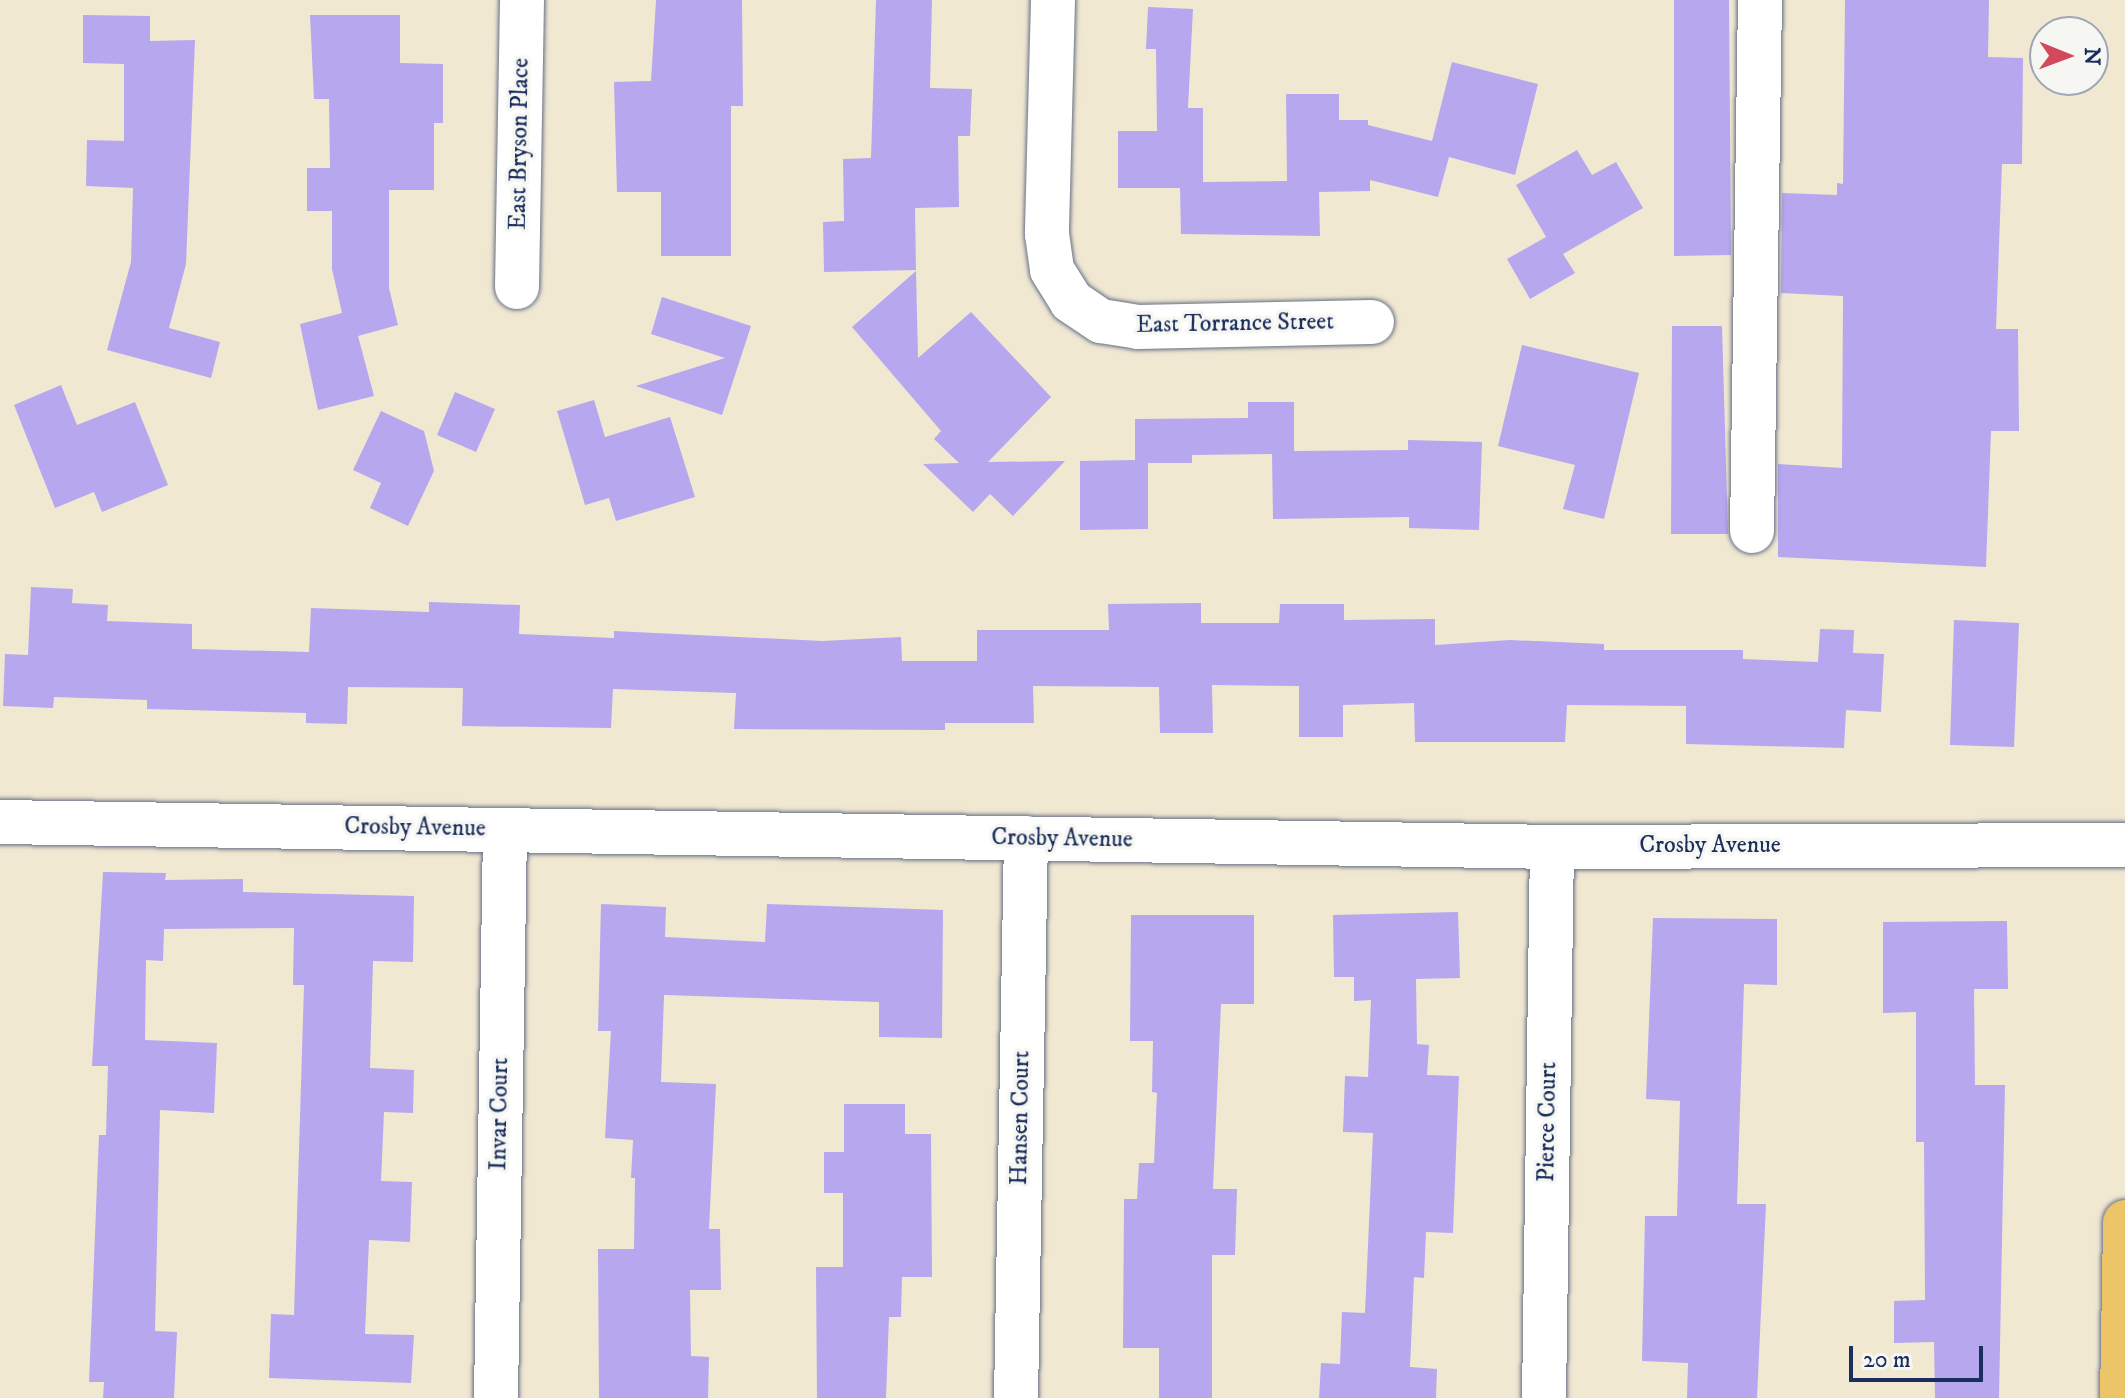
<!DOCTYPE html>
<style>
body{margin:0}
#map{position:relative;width:2125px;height:1398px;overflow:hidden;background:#f1e8d2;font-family:"IM FELL DW Pica",serif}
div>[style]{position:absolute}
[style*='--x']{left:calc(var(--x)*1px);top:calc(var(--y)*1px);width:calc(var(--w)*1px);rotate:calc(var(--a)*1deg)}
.building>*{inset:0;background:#b7a7ef}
.roads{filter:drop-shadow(0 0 2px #667087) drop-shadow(0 0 2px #667087)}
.minor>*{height:44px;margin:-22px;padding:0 22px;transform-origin:22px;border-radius:22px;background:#fff}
.major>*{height:44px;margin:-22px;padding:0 22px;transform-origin:22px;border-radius:22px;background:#edc569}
span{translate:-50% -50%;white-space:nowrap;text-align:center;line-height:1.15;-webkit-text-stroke:7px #f6f6f2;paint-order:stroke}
.street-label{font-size:24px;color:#1b2f5e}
.north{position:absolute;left:2029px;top:16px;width:80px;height:80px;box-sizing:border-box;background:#f6f6f2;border:2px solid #9ea6b7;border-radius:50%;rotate:91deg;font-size:22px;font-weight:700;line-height:32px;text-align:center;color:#1b2f5e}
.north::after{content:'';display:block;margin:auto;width:28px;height:36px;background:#d1495b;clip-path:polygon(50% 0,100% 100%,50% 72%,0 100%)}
.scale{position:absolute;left:1849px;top:1346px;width:134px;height:36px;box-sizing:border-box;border:4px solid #1b2f5e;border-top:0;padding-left:10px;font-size:24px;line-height:28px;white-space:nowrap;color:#1b2f5e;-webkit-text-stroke:6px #f6f6f2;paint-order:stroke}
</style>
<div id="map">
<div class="building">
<div style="clip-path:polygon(656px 0,742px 0,743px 106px,731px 106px,731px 256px,661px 256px,661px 192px,617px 192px,614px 82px,651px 81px)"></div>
<div style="clip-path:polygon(876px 0,932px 0,930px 88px,972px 89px,970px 136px,958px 136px,959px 207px,915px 208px,916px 270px,824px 272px,823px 222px,844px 221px,843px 159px,871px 158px)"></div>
<div style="clip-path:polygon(1674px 0,1729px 0,1731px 255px,1674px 256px)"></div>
<div style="clip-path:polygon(1845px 0,1989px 0,1988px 57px,2023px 58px,2022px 164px,2002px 164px,1996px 329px,2018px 329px,2019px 431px,1991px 431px,1986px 567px,1778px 557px,1778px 464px,1842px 468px,1843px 296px,1781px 293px,1782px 193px,1837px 195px,1837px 183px,1843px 184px)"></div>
<div style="clip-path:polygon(1148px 7px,1193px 9px,1188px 108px,1203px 108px,1203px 182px,1287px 181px,1286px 94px,1339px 94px,1339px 120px,1368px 120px,1368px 125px,1432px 141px,1452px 62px,1538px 84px,1515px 175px,1449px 157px,1438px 197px,1370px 180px,1370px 191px,1319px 192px,1320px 236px,1181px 234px,1180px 188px,1118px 188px,1118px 131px,1157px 131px,1156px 49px,1146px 49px)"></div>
<div style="clip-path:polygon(83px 15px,150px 16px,150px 41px,195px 40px,186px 264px,169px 328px,220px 342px,211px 378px,107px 350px,131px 262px,133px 188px,86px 186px,87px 140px,124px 141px,124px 64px,83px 63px)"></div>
<div style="clip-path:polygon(310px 15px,400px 15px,400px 63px,443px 64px,443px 123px,434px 123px,434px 190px,389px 190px,389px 288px,398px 325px,358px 336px,374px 396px,318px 410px,300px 324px,342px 313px,332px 269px,332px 211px,307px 211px,307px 168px,330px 168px,329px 99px,314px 99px)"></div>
<div style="clip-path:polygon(1577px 150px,1592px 175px,1616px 162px,1643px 208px,1563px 254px,1575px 273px,1530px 299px,1507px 259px,1546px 237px,1516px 185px)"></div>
<div style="clip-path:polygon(916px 271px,918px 358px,971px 312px,1051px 397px,988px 462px,1065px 461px,1013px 516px,990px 494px,973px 512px,923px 464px,959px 463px,934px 439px,941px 431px,852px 327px)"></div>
<div style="clip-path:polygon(662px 297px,751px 326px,722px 415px,636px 386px,725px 358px,651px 334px)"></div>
<div style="clip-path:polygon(1672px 326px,1722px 326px,1728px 534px,1671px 534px)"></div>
<div style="clip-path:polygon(1522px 345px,1639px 373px,1604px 519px,1563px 509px,1575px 465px,1498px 446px)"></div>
<div style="clip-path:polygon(61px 385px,77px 425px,135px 402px,168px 485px,102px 512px,94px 492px,55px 508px,14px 405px)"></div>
<div style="clip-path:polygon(455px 392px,495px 409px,476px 452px,437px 435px)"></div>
<div style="clip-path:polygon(594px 400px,605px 437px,670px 417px,695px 497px,616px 521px,609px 498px,585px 505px,557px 411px)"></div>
<div style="clip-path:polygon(1248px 402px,1294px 402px,1294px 451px,1408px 450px,1408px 440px,1482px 442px,1479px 530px,1409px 528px,1409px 517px,1273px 519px,1272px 454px,1192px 455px,1192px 463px,1148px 463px,1148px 529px,1080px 530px,1080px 461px,1135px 460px,1135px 419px,1248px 418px)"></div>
<div style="clip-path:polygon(381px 411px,424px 431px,434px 471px,408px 526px,370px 508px,381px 483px,353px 470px)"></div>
<div style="clip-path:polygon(31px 587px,73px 589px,72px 603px,108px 605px,107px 621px,192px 624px,192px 649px,309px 652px,311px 608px,429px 612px,429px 602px,520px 605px,519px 634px,614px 638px,614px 631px,822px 641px,901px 637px,902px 661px,977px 661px,977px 630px,1109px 630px,1108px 604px,1201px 603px,1201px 623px,1279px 623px,1280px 604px,1344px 604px,1344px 620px,1435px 619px,1435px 645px,1510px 640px,1604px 644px,1604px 650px,1743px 650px,1743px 659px,1818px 662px,1820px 629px,1854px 630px,1853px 653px,1884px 654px,1881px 712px,1846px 710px,1844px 748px,1686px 744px,1686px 706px,1567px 705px,1565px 742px,1415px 742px,1414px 703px,1343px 705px,1343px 737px,1299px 737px,1299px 686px,1212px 685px,1213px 733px,1160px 733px,1159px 687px,1033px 686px,1034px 723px,945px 723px,945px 730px,734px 729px,736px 693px,613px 689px,611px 728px,462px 726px,463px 688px,348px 687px,347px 724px,306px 723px,306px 713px,147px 709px,147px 700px,54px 697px,53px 708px,3px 706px,5px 654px,28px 655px)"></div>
<div style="clip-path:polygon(1954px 620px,2019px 623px,2014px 747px,1950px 745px)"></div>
<div style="clip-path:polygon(103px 872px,166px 873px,165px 880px,243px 879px,243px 892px,414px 896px,413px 962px,373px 961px,370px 1068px,414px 1070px,413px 1113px,384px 1112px,381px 1181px,412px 1182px,410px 1242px,369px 1240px,365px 1334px,414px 1335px,411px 1383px,269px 1378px,271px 1314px,294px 1315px,304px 985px,293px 985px,294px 928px,164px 929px,163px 961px,146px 960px,145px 1040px,217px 1043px,214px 1113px,160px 1110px,155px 1331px,177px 1332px,174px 1398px,103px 1398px,104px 1382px,89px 1382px,99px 1135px,106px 1135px,108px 1066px,92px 1066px)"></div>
<div style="clip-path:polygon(601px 904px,666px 907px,665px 937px,765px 942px,767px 904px,943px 910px,942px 1038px,879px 1037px,879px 1002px,664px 995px,661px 1082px,716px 1084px,709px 1229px,720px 1229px,721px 1290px,690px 1290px,691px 1356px,709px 1357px,708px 1398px,599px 1398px,598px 1249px,634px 1249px,635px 1178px,631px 1178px,633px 1140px,605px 1138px,611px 1031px,598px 1031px)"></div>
<div style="clip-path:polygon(1458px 912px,1460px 978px,1416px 979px,1417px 1044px,1429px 1045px,1427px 1075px,1459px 1076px,1453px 1233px,1426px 1232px,1424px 1278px,1414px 1277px,1410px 1367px,1437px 1369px,1436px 1398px,1319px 1398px,1321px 1363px,1340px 1364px,1342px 1312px,1365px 1313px,1373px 1133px,1343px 1132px,1345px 1076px,1368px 1077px,1371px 1000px,1354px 1001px,1354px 977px,1334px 977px,1333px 915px)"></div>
<div style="clip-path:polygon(1131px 915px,1254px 915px,1254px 1004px,1221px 1004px,1213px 1189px,1237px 1189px,1235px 1255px,1212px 1255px,1212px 1398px,1159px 1398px,1159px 1348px,1123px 1348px,1124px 1199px,1137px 1199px,1139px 1163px,1154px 1163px,1157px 1093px,1152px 1092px,1153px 1041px,1130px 1041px)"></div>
<div style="clip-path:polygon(1653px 918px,1777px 919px,1777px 985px,1744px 984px,1737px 1204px,1766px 1204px,1757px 1398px,1687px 1398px,1688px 1363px,1642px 1361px,1645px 1216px,1677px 1216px,1680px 1101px,1646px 1099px)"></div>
<div style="clip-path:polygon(2007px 921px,2008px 989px,1974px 989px,1975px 1085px,2005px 1085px,1999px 1398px,1935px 1398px,1934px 1342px,1894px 1343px,1894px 1301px,1925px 1300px,1924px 1142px,1916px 1142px,1916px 1012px,1883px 1013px,1883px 922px)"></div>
<div style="clip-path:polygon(844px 1104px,905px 1104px,905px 1134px,931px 1134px,932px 1277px,902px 1277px,901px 1317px,889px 1317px,886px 1398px,817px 1398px,816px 1267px,843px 1267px,843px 1193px,824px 1193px,824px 1152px,844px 1152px)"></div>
</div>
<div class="roads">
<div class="minor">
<div style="--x:1053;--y:0;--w:234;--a:91.5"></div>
<div style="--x:1047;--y:234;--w:36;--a:82"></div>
<div style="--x:1052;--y:270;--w:36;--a:58"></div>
<div style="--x:1071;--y:301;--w:36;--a:34"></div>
<div style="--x:1101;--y:321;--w:36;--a:9"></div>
<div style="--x:1137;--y:327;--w:235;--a:-1.2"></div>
<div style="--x:517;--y:287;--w:287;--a:-89"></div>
<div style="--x:1752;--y:531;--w:531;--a:-89.14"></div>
<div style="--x:0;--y:822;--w:1552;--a:0.92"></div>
<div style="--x:1552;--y:847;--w:573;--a:-0.2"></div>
<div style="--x:496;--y:1398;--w:568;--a:-89.09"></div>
<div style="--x:1016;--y:1398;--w:560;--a:-88.98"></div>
<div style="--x:1544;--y:1398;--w:551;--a:-89.17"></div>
</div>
<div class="major">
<div style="--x:2122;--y:1398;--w:176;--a:-89"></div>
</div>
</div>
<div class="street-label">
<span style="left:520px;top:144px;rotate:-89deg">East Bryson Place</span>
<span style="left:1235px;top:324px;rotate:-1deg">East Torrance Street</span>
<span style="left:415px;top:828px;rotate:1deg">Crosby Avenue</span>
<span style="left:1062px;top:839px;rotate:1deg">Crosby Avenue</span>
<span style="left:1710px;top:846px">Crosby Avenue</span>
<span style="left:500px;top:1114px;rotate:-89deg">Invar Court</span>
<span style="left:1021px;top:1118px;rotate:-89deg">Hansen Court</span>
<span style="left:1548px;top:1122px;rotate:-89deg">Pierce Court</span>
</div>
<div class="north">N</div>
<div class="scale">20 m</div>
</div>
